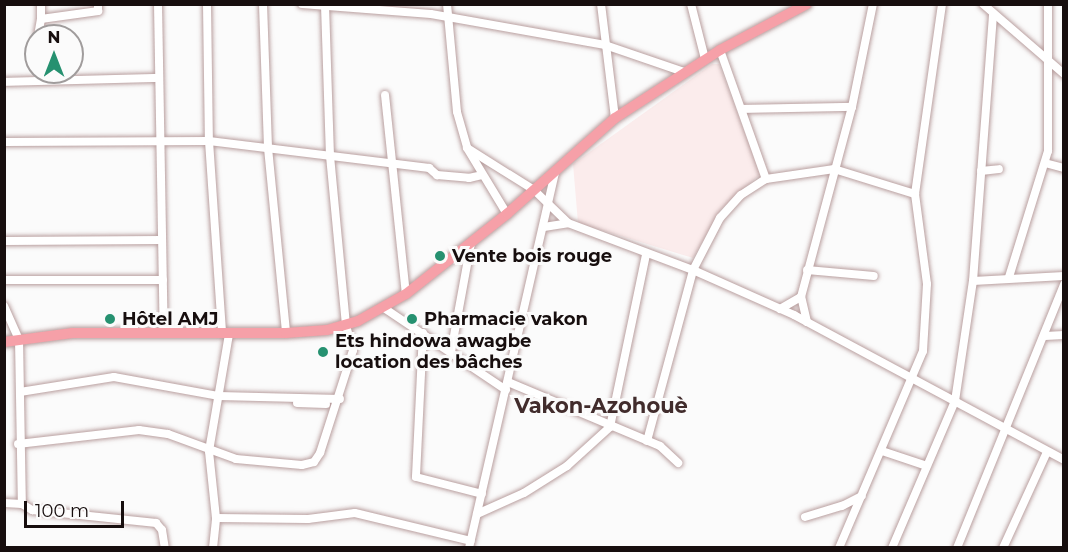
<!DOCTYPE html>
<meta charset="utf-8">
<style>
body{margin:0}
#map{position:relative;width:1068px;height:552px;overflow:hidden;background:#fbfbfb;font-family:Montserrat,sans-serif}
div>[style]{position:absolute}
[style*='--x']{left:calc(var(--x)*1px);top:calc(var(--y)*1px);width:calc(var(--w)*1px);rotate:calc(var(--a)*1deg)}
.built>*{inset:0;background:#fbecec}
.roads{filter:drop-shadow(0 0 2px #b99f9f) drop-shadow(0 0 2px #b99f9f)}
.minor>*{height:8px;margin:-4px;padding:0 4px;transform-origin:4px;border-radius:4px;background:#fff}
.major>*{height:10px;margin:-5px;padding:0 5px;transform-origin:5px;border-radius:5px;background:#f6a0a8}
.dots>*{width:16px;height:16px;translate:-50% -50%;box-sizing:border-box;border:3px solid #fbfbfb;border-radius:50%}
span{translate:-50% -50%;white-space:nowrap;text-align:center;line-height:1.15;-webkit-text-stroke:6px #fbfbfb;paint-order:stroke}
.poi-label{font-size:18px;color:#170e0e;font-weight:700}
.left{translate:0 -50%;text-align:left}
.quarter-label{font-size:21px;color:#412c2c;font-weight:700}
.frame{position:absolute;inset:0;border:6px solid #170e0e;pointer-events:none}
.north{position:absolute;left:24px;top:24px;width:60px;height:60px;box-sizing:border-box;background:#fbfbfb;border:2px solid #a09c9c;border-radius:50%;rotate:0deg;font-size:16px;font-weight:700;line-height:24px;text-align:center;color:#170e0e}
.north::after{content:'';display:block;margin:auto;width:21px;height:27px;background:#269170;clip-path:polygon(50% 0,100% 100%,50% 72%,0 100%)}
.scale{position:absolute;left:24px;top:501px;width:100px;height:27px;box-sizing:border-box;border:3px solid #170e0e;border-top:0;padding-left:8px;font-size:18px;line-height:21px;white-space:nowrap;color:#170e0e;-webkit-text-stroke:4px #fbfbfb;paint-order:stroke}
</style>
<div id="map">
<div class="built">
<div style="clip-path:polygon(712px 64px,719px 64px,760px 174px,721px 209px,693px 258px,578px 223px,573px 164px)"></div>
</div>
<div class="roads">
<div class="minor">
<div style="--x:41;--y:4;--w:15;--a:90"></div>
<div style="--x:158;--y:4;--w:330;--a:89"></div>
<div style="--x:207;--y:4;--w:137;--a:89.2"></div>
<div style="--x:209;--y:141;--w:193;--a:86.1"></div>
<div style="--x:263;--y:4;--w:144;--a:88"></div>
<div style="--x:268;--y:148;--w:186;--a:84.4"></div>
<div style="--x:302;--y:4;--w:129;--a:4.4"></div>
<div style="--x:431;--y:14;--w:177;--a:10.1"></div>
<div style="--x:605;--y:45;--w:83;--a:18.9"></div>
<div style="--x:447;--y:4;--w:108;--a:84.7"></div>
<div style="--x:457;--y:112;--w:37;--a:74"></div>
<div style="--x:467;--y:148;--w:77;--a:58.8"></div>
<div style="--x:601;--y:4;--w:115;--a:83"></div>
<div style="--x:691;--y:4;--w:57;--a:75.7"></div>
<div style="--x:983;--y:4;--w:107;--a:40.8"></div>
<div style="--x:38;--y:36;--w:17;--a:-80"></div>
<div style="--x:41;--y:19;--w:58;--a:-8"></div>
<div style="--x:98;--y:11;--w:7;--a:-90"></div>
<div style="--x:36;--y:45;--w:6;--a:90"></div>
<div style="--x:720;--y:50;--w:137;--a:70.4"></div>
<div style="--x:4;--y:82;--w:155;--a:-1.5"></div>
<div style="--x:385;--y:95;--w:200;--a:84"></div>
<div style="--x:743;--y:109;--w:109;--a:-1.1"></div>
<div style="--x:4;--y:142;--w:205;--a:-0.3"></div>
<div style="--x:209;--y:141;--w:222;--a:7"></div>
<div style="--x:429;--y:168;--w:11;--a:41"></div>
<div style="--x:437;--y:175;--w:32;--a:5"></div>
<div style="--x:469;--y:178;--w:13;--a:-13"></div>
<div style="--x:467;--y:148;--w:79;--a:32.1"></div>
<div style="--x:534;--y:190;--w:47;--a:44.1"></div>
<div style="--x:568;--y:223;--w:134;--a:20.6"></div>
<div style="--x:693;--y:270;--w:111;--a:24"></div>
<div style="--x:794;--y:315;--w:306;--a:28.2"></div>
<div style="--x:1045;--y:163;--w:20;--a:15"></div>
<div style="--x:981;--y:171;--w:18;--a:-6"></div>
<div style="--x:544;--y:227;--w:24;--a:-9"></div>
<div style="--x:4;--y:241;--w:158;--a:-0.4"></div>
<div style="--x:807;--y:270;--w:67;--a:5.1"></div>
<div style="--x:1009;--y:277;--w:132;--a:-72.8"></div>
<div style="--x:1048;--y:151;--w:147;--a:-90"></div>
<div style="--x:4;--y:280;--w:159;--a:0"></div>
<div style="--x:973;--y:281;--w:91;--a:-3.1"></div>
<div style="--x:4;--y:306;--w:36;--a:66"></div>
<div style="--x:19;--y:339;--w:165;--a:89"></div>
<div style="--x:22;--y:504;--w:12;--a:31"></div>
<div style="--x:32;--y:510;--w:125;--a:6"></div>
<div style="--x:156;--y:523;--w:9;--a:49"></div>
<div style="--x:162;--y:530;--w:18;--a:81"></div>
<div style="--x:384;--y:308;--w:147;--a:33.9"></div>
<div style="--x:780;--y:309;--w:24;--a:-30"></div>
<div style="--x:807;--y:322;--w:26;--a:-103"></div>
<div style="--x:801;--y:297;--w:197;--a:-75"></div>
<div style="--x:852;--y:107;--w:105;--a:-78.5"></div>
<div style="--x:423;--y:333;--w:144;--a:92.8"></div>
<div style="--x:416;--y:477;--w:68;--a:14.4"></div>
<div style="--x:1045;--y:336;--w:19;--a:-3"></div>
<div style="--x:451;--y:352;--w:111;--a:-79.6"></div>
<div style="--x:508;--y:382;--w:165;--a:22.8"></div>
<div style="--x:660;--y:446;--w:25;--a:43"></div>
<div style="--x:20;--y:392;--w:95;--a:-9.1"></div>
<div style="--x:114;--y:377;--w:107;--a:10.3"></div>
<div style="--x:219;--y:396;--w:121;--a:1.4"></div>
<div style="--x:297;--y:403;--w:29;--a:2"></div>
<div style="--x:647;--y:441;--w:177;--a:-74.9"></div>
<div style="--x:693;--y:270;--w:59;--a:-62.6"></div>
<div style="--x:720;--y:218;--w:31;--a:-48"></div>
<div style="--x:741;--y:195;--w:30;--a:-33"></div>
<div style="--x:766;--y:179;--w:69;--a:-8.4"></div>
<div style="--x:834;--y:169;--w:85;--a:17.2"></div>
<div style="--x:18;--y:444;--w:122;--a:-6.6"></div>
<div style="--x:139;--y:430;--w:29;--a:8"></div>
<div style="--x:168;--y:434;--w:72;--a:20.2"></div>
<div style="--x:236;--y:459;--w:66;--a:5.2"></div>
<div style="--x:302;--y:465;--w:12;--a:-14"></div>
<div style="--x:314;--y:462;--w:11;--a:-56"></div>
<div style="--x:320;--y:453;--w:108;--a:-72.2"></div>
<div style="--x:353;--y:350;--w:26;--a:-106"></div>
<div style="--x:346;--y:325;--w:170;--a:-95.4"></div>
<div style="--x:330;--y:156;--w:150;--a:-91.9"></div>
<div style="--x:882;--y:451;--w:47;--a:18.4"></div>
<div style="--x:4;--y:503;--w:18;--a:3"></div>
<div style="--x:477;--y:514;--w:51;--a:-24.1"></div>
<div style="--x:524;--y:493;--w:51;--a:-32.1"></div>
<div style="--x:567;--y:466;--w:58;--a:-42.2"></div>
<div style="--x:610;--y:427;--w:177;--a:-78.2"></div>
<div style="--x:805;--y:517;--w:39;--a:-17"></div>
<div style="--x:842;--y:506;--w:22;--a:-27"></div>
<div style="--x:216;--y:518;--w:92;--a:0.6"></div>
<div style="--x:308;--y:519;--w:47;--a:-7.3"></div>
<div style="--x:355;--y:513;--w:119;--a:13.6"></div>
<div style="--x:213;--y:548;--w:30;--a:-84"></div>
<div style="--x:216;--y:518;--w:67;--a:-96"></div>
<div style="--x:209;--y:451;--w:119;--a:-80.3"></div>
<div style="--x:469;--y:548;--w:386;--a:-77.1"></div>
<div style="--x:839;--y:548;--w:214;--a:-66.9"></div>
<div style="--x:923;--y:351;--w:67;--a:-86.6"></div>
<div style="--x:927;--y:284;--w:91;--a:-97.6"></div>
<div style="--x:915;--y:194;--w:192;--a:-81.9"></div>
<div style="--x:892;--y:548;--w:160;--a:-66.8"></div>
<div style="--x:955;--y:401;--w:121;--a:-81.5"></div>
<div style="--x:973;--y:281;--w:268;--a:-85.7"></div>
<div style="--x:957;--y:548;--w:285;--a:-67.9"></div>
<div style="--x:1003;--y:548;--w:106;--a:-65.4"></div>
</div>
<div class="major">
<div style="--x:4;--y:342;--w:69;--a:-7.5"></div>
<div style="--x:72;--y:333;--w:214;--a:0"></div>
<div style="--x:286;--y:333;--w:41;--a:-4.2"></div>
<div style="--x:327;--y:330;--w:32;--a:-16"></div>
<div style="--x:358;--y:321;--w:55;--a:-29.4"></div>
<div style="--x:406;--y:294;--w:129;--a:-38.4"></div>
<div style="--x:507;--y:214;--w:144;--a:-41.6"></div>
<div style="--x:615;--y:118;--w:125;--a:-32.9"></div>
<div style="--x:720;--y:50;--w:98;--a:-27.9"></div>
</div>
</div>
<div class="dots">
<div style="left:440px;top:256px;background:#269170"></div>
<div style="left:110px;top:319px;background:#269170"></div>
<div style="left:412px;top:319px;background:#269170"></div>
<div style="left:323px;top:352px;background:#269170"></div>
</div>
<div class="poi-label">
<span class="left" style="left:452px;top:256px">Vente bois rouge</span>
<span class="left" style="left:122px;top:319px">Hôtel AMJ</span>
<span class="left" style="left:424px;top:319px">Pharmacie vakon</span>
<span class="left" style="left:335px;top:352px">Ets hindowa awagbe<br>location des bâches</span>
</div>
<div class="quarter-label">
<span style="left:601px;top:406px">Vakon-Azohouè</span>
</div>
<div class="frame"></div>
<div class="north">N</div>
<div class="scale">100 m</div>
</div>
